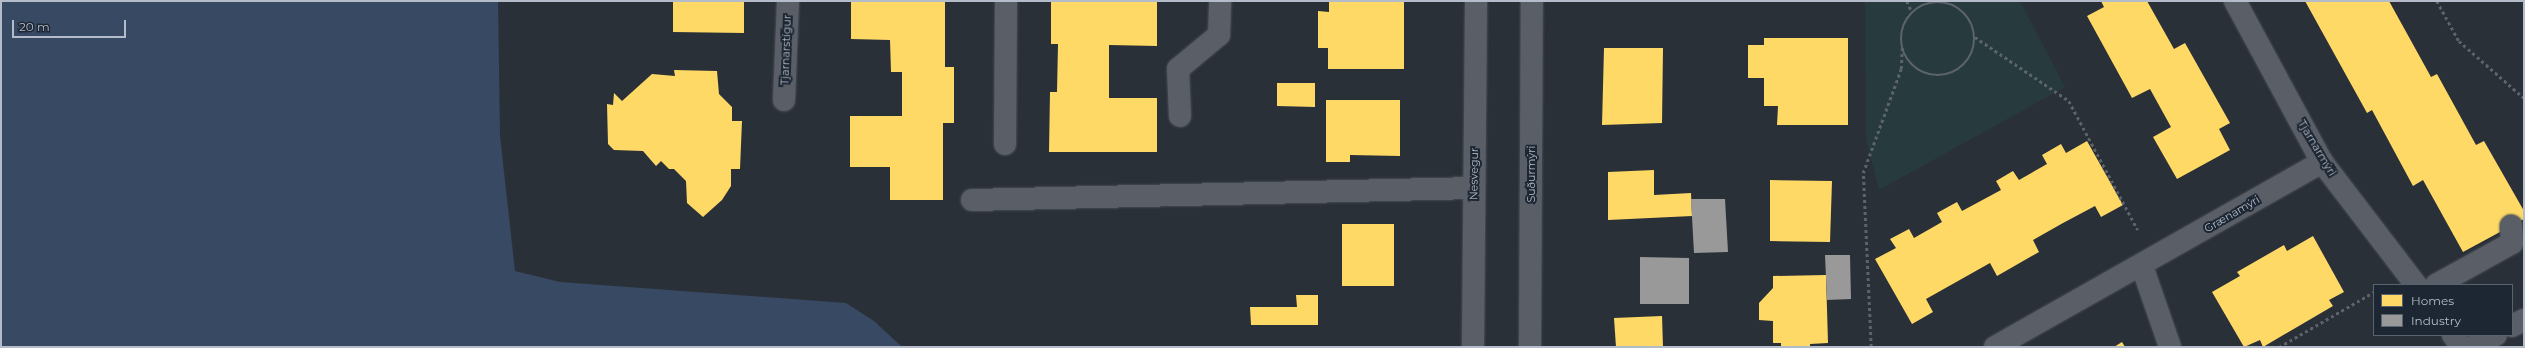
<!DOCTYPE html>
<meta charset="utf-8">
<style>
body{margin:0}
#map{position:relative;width:2525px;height:348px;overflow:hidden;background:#2a3038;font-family:Montserrat,sans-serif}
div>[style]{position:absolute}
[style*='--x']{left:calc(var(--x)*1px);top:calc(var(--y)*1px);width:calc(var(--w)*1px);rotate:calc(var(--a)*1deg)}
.green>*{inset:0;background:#273a3e}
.water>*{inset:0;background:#384963}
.homes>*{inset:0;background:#ffd966}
.industry>*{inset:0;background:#999}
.path>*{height:2.5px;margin-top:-1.25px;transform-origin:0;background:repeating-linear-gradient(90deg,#5d636a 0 3px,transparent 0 6px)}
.path>.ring{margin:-1.25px;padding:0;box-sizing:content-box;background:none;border:2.5px solid #5d636a;border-radius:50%}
.roads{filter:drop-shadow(0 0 1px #484c53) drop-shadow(0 0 1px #484c53)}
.minor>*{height:22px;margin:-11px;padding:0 11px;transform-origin:11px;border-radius:11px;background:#5a5e66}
span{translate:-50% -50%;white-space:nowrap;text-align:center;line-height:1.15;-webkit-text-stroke:4px #1d2633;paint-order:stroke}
.street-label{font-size:11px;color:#b4bcc9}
.frame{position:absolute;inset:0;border:2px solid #b4bcc9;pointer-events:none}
.legend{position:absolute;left:2373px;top:284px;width:140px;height:52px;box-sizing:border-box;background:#1d2633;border:1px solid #59626f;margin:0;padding:5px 7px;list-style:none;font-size:12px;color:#b4bcc9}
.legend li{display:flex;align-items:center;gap:8px;height:20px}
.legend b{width:20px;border:1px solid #59626f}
.scale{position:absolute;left:12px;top:20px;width:114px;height:18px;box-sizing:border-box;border:2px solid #b4bcc9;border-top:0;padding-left:5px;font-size:12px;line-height:14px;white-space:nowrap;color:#b4bcc9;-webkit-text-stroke:3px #1d2633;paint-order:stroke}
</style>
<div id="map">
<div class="green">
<div style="clip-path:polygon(1865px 1px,2020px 1px,2065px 87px,1879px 190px,1866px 139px)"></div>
</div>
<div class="water">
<div style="clip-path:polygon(1px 1px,498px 1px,500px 136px,515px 271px,560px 282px,846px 303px,874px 321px,902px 347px,1px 347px)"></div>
</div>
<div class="homes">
<div style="clip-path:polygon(673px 1px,744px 1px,744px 33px,673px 32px)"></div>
<div style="clip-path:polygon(851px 1px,945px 1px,945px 67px,954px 67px,954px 123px,943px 123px,943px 200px,890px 200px,890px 167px,850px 167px,850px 116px,902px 116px,902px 72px,891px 72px,890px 40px,851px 39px)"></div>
<div style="clip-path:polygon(1051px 1px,1157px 1px,1157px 46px,1109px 45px,1109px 98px,1157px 98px,1157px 152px,1049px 152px,1050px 92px,1057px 92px,1058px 44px,1051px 44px)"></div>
<div style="clip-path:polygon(1329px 1px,1404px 1px,1404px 69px,1328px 69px,1328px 48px,1318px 48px,1318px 11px,1329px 12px)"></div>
<div style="clip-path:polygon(2101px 1px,2147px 1px,2174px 49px,2185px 43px,2230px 123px,2219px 129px,2230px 150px,2177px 179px,2153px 137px,2171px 127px,2150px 89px,2132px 98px,2087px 16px,2104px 7px)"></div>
<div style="clip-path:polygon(2305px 1px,2389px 1px,2431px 77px,2437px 74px,2476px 145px,2484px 141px,2524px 211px,2524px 219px,2463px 252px,2423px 180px,2413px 186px,2372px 110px,2367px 113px)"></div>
<div style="clip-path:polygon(1764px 38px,1848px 38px,1848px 125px,1777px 125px,1778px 106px,1764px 106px,1764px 78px,1748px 78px,1748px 45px,1764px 45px)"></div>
<div style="clip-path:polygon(1604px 48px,1663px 48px,1662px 123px,1602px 125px)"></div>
<div style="clip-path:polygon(674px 70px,717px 71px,719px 94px,732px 107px,732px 121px,742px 121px,740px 169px,731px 169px,731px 186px,722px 200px,703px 217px,687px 203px,686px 181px,674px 169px,669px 169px,661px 161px,656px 166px,643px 151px,614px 150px,608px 144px,607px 104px,613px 105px,614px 93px,622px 101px,652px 74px,675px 76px)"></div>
<div style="clip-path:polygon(1277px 83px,1315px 83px,1315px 107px,1277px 106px)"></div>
<div style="clip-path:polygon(1326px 100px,1400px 100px,1400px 156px,1350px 155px,1350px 162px,1326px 162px)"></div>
<div style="clip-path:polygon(2087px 141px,2123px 205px,2101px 217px,2095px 206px,2063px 223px,2033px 240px,2039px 252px,1997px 276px,1990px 263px,1926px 299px,1933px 312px,1912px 324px,1875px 259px,1896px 248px,1890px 239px,1909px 229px,1914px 238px,1942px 222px,1937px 213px,1957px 202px,1962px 211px,2001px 190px,1996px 181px,2013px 171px,2019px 180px,2047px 164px,2042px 155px,2061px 144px,2066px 153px)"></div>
<div style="clip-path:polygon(1654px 170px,1654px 195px,1691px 193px,1692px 216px,1608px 220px,1608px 172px)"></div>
<div style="clip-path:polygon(1770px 180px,1832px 181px,1830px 242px,1770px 241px)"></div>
<div style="clip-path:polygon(1342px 224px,1394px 224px,1394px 286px,1342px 286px)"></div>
<div style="clip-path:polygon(2313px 236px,2344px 292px,2329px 300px,2333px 306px,2263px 347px,2260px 340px,2244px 347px,2212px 292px,2240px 276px,2237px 272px,2284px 245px,2287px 251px)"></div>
<div style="clip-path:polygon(1826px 275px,1828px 343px,1810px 344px,1810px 347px,1781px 347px,1781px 343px,1773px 343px,1773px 321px,1759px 320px,1759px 303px,1773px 288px,1773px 276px)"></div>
<div style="clip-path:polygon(1296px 295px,1318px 295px,1318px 325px,1251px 325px,1250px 307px,1297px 307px)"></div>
<div style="clip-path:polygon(1662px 316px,1663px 347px,1616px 347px,1614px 318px)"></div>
<div style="clip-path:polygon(2122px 342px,2125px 347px,2114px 347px)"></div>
</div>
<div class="industry">
<div style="clip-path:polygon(1691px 199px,1725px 199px,1728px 252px,1694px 253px)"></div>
<div style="clip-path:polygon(1825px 255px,1850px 255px,1851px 299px,1827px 300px)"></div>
<div style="clip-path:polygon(1640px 257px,1689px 258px,1689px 304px,1640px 304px)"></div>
</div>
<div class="path">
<div style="--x:1907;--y:1;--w:12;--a:66"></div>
<div style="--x:2437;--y:1;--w:46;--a:61.2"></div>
<div style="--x:2459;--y:41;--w:86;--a:41.2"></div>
<div class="ring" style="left:1901px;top:2px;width:71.5px;height:71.5px"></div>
<div style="--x:1975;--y:37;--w:114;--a:34.2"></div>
<div style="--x:2069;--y:101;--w:146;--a:61.9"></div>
<div style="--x:1871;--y:347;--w:174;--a:-92.6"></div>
<div style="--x:1863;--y:173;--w:111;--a:-69.9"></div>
<div style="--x:1901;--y:69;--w:21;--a:-87"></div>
<div style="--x:2279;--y:347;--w:110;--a:-30.1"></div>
</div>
<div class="roads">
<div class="minor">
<div style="--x:2235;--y:1;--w:183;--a:61.6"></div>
<div style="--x:2322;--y:162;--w:155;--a:52.6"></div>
<div style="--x:784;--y:100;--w:99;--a:-87.7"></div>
<div style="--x:1180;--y:116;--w:47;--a:-92.4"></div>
<div style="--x:1178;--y:69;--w:53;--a:-39.7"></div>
<div style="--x:1219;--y:35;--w:34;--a:-88"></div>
<div style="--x:1005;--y:144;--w:143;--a:-89.6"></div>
<div style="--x:972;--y:200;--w:502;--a:-1.37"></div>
<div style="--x:2142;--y:266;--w:86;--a:70.9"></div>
<div style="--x:2436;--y:285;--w:87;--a:-28.9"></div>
<div style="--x:2512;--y:243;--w:17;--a:-93"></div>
<div style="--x:2512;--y:326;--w:13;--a:-27"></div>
<div style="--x:2453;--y:335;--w:15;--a:53"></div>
<div style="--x:1473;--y:347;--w:346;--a:-89.5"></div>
<div style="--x:1530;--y:347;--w:346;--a:-89.7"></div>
<div style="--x:1995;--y:347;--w:376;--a:-29.5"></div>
<div style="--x:2473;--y:347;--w:26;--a:-28"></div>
</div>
</div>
<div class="street-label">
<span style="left:786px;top:50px;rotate:-88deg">Tjarnarstígur</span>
<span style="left:2317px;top:148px;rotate:59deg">Tjarnarmýri</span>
<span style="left:1474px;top:174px;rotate:-89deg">Nesvegur</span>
<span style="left:1531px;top:174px;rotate:-90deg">Suðurmýri</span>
<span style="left:2232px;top:214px;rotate:-30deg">Grænamýri</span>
</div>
<div class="frame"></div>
<ul class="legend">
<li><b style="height:11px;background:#ffd966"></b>Homes</li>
<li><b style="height:11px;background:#999"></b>Industry</li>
</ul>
<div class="scale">20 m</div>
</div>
